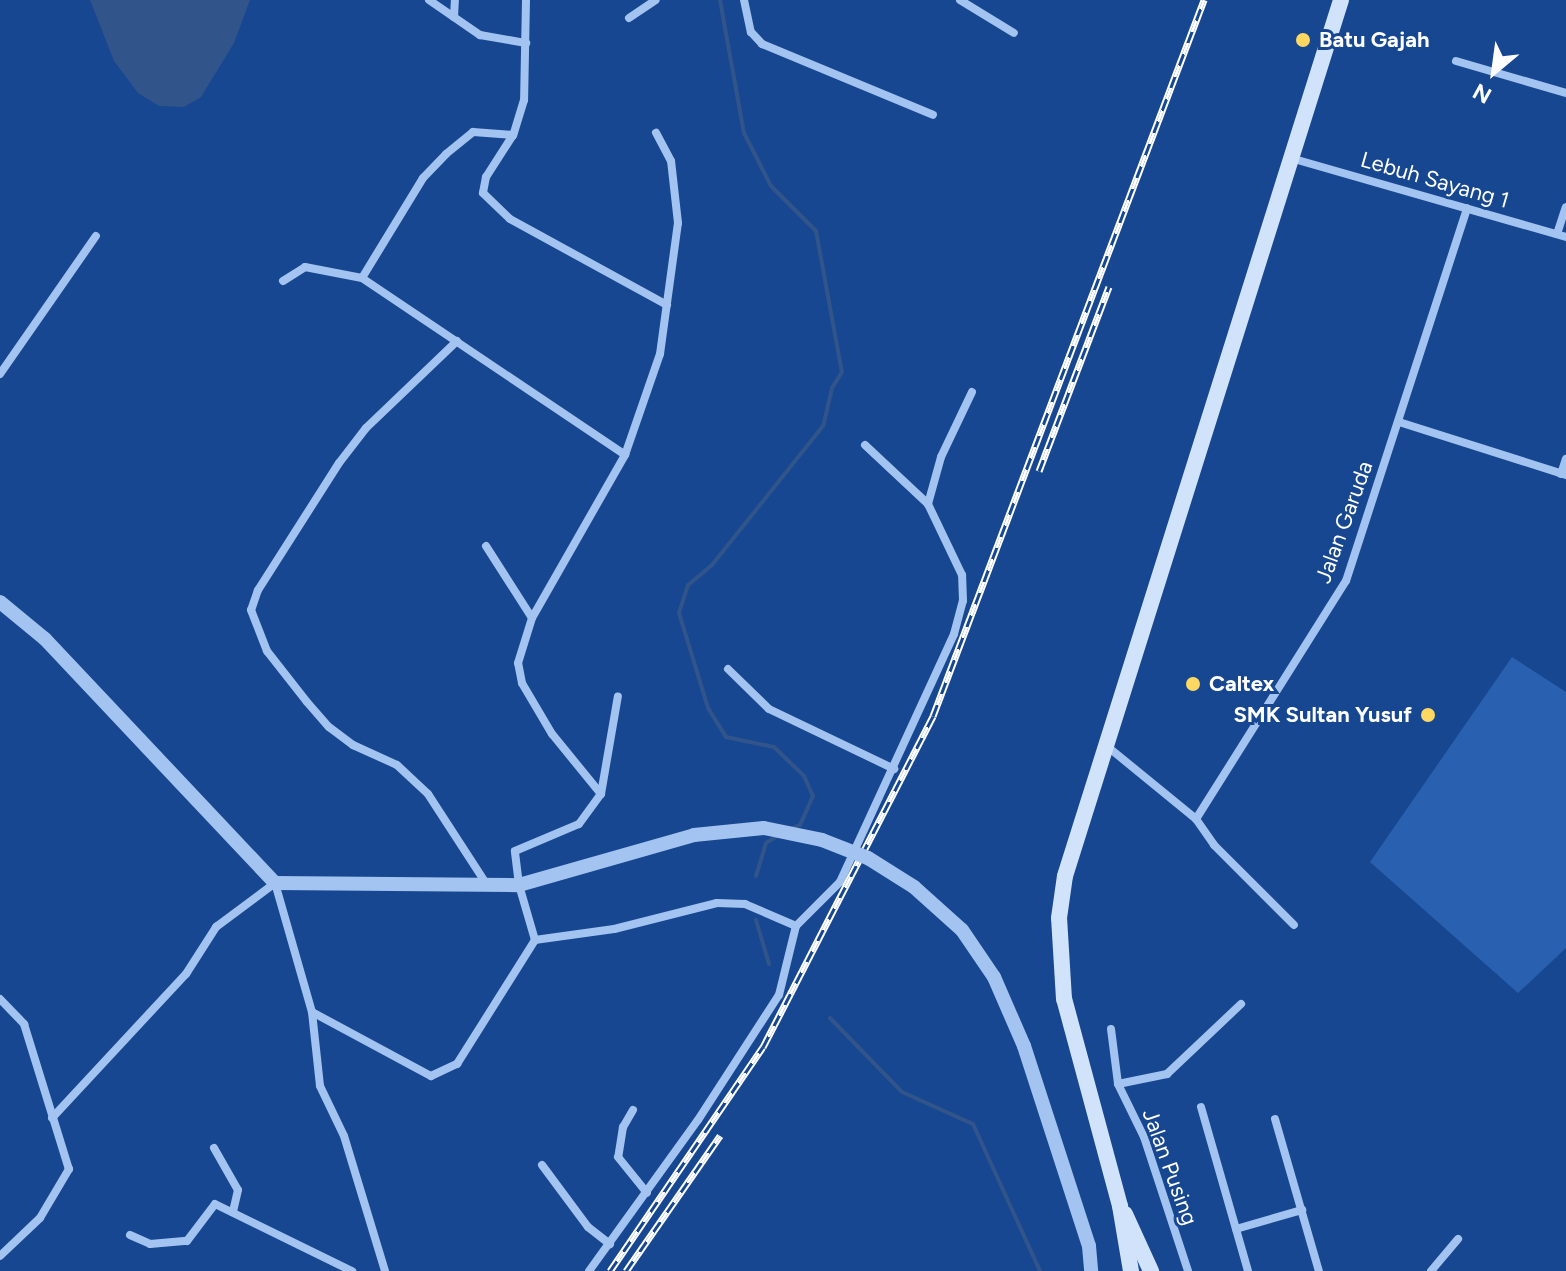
<!DOCTYPE html>
<style>
body{margin:0}
#map{position:relative;width:1566px;height:1271px;overflow:hidden;background:#164790;font-family:Figtree,sans-serif}
div>[style]{position:absolute}
[style*='--x']{left:calc(var(--x)*1px);top:calc(var(--y)*1px);width:calc(var(--w)*1px);rotate:calc(var(--a)*1deg)}
.green>*{inset:0;background:#2960af}
.water>*{inset:0;background:#31558b}
.stream>*{height:4px;margin:-2px;padding:0 2px;transform-origin:2px;border-radius:2px;background:#31558b}
.minor>*{height:8px;margin:-4px;padding:0 4px;transform-origin:4px;border-radius:4px;background:#a3c3f0}
.tertiary>*{height:14px;margin:-7px;padding:0 7px;transform-origin:7px;border-radius:7px;background:#a3c3f0}
.secondary>*{height:16px;margin:-8px;padding:0 8px;transform-origin:8px;border-radius:8px;background:#d1e2fb}
.rail>*{height:7px;margin-top:-3.5px;transform-origin:0;background:repeating-linear-gradient(90deg,#164790 0 12px,#fff 0 24px);box-sizing:border-box;border-block:2px solid #fff}
.tertiary-bridge>*{height:14px;margin:-7px;padding:0 7px;transform-origin:7px;border-radius:7px;background:#a3c3f0}
.dots>*{width:22px;height:22px;translate:-50% -50%;box-sizing:border-box;border:4px solid #164790;border-radius:50%}
span{translate:-50% -50%;white-space:nowrap;text-align:center;line-height:1.15;-webkit-text-stroke:6px #164790;paint-order:stroke}
.poi-label{font-size:22px;color:#fff;font-weight:700}
.left{translate:0 -50%;text-align:left}
.right{translate:-100% -50%;text-align:right}
.street-label{font-size:22px;color:#fff}
.north{position:absolute;left:1454px;top:32px;width:80px;height:80px;-webkit-text-stroke:6px #164790;paint-order:stroke;rotate:209deg;font-size:22px;font-weight:700;line-height:32px;text-align:center;color:#fff}
.north::after{content:'';display:block;margin:auto;width:28px;height:36px;background:#fff;clip-path:polygon(50% 0,100% 100%,50% 72%,0 100%)}
</style>
<div id="map">
<div class="green">
<div style="clip-path:polygon(1512px 657px,1566px 692px,1566px 948px,1518px 993px,1370px 862px)"></div>
</div>
<div class="water">
<div style="clip-path:polygon(90px 0,250px 0,234px 43px,201px 97px,184px 107px,159px 106px,138px 93px,114px 61px)"></div>
</div>
<div class="stream">
<div style="--x:720;--y:0;--w:135;--a:79.8"></div>
<div style="--x:744;--y:133;--w:59;--a:63"></div>
<div style="--x:771;--y:186;--w:64;--a:45"></div>
<div style="--x:816;--y:231;--w:143;--a:79.6"></div>
<div style="--x:842;--y:372;--w:19;--a:122"></div>
<div style="--x:832;--y:388;--w:39;--a:103"></div>
<div style="--x:823;--y:426;--w:178;--a:128.6"></div>
<div style="--x:712;--y:565;--w:31;--a:140"></div>
<div style="--x:688;--y:585;--w:29;--a:108"></div>
<div style="--x:679;--y:613;--w:99;--a:73"></div>
<div style="--x:708;--y:708;--w:34;--a:58"></div>
<div style="--x:726;--y:737;--w:49;--a:11.8"></div>
<div style="--x:774;--y:747;--w:42;--a:44"></div>
<div style="--x:804;--y:776;--w:22;--a:66"></div>
<div style="--x:813;--y:796;--w:32;--a:114"></div>
<div style="--x:800;--y:825;--w:11;--a:158"></div>
<div style="--x:756;--y:876;--w:34;--a:-73"></div>
<div style="--x:766;--y:843;--w:15;--a:-32"></div>
<div style="--x:756;--y:920;--w:46;--a:73.5"></div>
<div style="--x:830;--y:1018;--w:103;--a:45.8"></div>
<div style="--x:902;--y:1092;--w:78;--a:24.3"></div>
<div style="--x:973;--y:1124;--w:162;--a:65.5"></div>
</div>
<div class="minor">
<div style="--x:429;--y:0;--w:62;--a:34.5"></div>
<div style="--x:480;--y:35;--w:47;--a:9.9"></div>
<div style="--x:526;--y:0;--w:100;--a:91.1"></div>
<div style="--x:524;--y:100;--w:37;--a:107"></div>
<div style="--x:513;--y:135;--w:50;--a:122.7"></div>
<div style="--x:486;--y:177;--w:16;--a:101"></div>
<div style="--x:483;--y:193;--w:37;--a:44"></div>
<div style="--x:510;--y:219;--w:179;--a:28.7"></div>
<div style="--x:744;--y:0;--w:33;--a:78"></div>
<div style="--x:751;--y:32;--w:16;--a:47"></div>
<div style="--x:762;--y:44;--w:185;--a:22.5"></div>
<div style="--x:960;--y:0;--w:63;--a:31.4"></div>
<div style="--x:454;--y:17;--w:17;--a:-87"></div>
<div style="--x:629;--y:18;--w:32;--a:-34"></div>
<div style="--x:1456;--y:61;--w:115;--a:16.2"></div>
<div style="--x:1294;--y:159;--w:283;--a:16"></div>
<div style="--x:1557;--y:234;--w:28;--a:-72"></div>
<div style="--x:362;--y:278;--w:117;--a:-58.6"></div>
<div style="--x:423;--y:178;--w:33;--a:-46"></div>
<div style="--x:446;--y:154;--w:35;--a:-39"></div>
<div style="--x:473;--y:132;--w:40;--a:4.3"></div>
<div style="--x:283;--y:281;--w:26;--a:-32"></div>
<div style="--x:305;--y:267;--w:58;--a:10.9"></div>
<div style="--x:362;--y:278;--w:317;--a:33.9"></div>
<div style="--x:457;--y:341;--w:126;--a:136.3"></div>
<div style="--x:366;--y:428;--w:44;--a:127.6"></div>
<div style="--x:339;--y:463;--w:151;--a:122.5"></div>
<div style="--x:258;--y:590;--w:21;--a:109"></div>
<div style="--x:251;--y:610;--w:44;--a:68.7"></div>
<div style="--x:267;--y:651;--w:65;--a:51.9"></div>
<div style="--x:307;--y:702;--w:33;--a:49"></div>
<div style="--x:329;--y:727;--w:30;--a:37"></div>
<div style="--x:353;--y:745;--w:48;--a:24.4"></div>
<div style="--x:397;--y:765;--w:42;--a:43.1"></div>
<div style="--x:428;--y:794;--w:108;--a:57"></div>
<div style="--x:0;--y:374;--w:168;--a:-55.2"></div>
<div style="--x:1399;--y:422;--w:175;--a:17.6"></div>
<div style="--x:865;--y:445;--w:86;--a:43.1"></div>
<div style="--x:1561;--y:474;--w:16;--a:-72"></div>
<div style="--x:486;--y:546;--w:85;--a:57.4"></div>
<div style="--x:728;--y:669;--w:57;--a:44.3"></div>
<div style="--x:769;--y:709;--w:139;--a:25.6"></div>
<div style="--x:1108;--y:747;--w:114;--a:39.3"></div>
<div style="--x:1196;--y:819;--w:32;--a:55"></div>
<div style="--x:1214;--y:845;--w:113;--a:45"></div>
<div style="--x:601;--y:794;--w:99;--a:-80.2"></div>
<div style="--x:1196;--y:819;--w:281;--a:-57.8"></div>
<div style="--x:1346;--y:581;--w:392;--a:-72"></div>
<div style="--x:796;--y:926;--w:62;--a:-45"></div>
<div style="--x:840;--y:882;--w:273;--a:-65.3"></div>
<div style="--x:954;--y:634;--w:34;--a:-75"></div>
<div style="--x:963;--y:601;--w:26;--a:-92"></div>
<div style="--x:962;--y:575;--w:79;--a:-115.6"></div>
<div style="--x:928;--y:504;--w:49;--a:-74.5"></div>
<div style="--x:941;--y:457;--w:72;--a:-64.5"></div>
<div style="--x:0;--y:999;--w:35;--a:46"></div>
<div style="--x:24;--y:1024;--w:152;--a:72.8"></div>
<div style="--x:69;--y:1169;--w:57;--a:120.6"></div>
<div style="--x:40;--y:1218;--w:55;--a:136.5"></div>
<div style="--x:312;--y:1012;--w:135;--a:28.3"></div>
<div style="--x:431;--y:1076;--w:29;--a:-25"></div>
<div style="--x:457;--y:1064;--w:146;--a:-57.8"></div>
<div style="--x:1111;--y:1029;--w:55;--a:82.7"></div>
<div style="--x:1118;--y:1084;--w:59;--a:63.9"></div>
<div style="--x:1144;--y:1137;--w:141;--a:71.8"></div>
<div style="--x:1118;--y:1084;--w:50;--a:-11.5"></div>
<div style="--x:1167;--y:1074;--w:102;--a:-43.4"></div>
<div style="--x:1201;--y:1107;--w:171;--a:74"></div>
<div style="--x:633;--y:1110;--w:20;--a:120"></div>
<div style="--x:623;--y:1127;--w:30;--a:99"></div>
<div style="--x:618;--y:1157;--w:46;--a:51.1"></div>
<div style="--x:52;--y:1118;--w:197;--a:-47.1"></div>
<div style="--x:186;--y:974;--w:56;--a:-57.4"></div>
<div style="--x:216;--y:927;--w:74;--a:-36.7"></div>
<div style="--x:275;--y:883;--w:134;--a:74"></div>
<div style="--x:312;--y:1012;--w:74;--a:83.8"></div>
<div style="--x:320;--y:1086;--w:55;--a:64.4"></div>
<div style="--x:344;--y:1136;--w:141;--a:73.1"></div>
<div style="--x:1275;--y:1119;--w:158;--a:73.9"></div>
<div style="--x:214;--y:1148;--w:48;--a:60.3"></div>
<div style="--x:238;--y:1190;--w:23;--a:103"></div>
<div style="--x:542;--y:1165;--w:77;--a:53.4"></div>
<div style="--x:588;--y:1227;--w:28;--a:38"></div>
<div style="--x:1236;--y:1229;--w:69;--a:-16.1"></div>
<div style="--x:130;--y:1235;--w:22;--a:24"></div>
<div style="--x:150;--y:1244;--w:37;--a:-5"></div>
<div style="--x:187;--y:1241;--w:46;--a:-52.9"></div>
<div style="--x:215;--y:1204;--w:153;--a:26.1"></div>
<div style="--x:589;--y:1271;--w:186;--a:-54.2"></div>
<div style="--x:698;--y:1120;--w:149;--a:-57.1"></div>
<div style="--x:779;--y:995;--w:71;--a:-76.2"></div>
<div style="--x:796;--y:926;--w:56;--a:-156.7"></div>
<div style="--x:745;--y:904;--w:28;--a:-178"></div>
<div style="--x:717;--y:903;--w:106;--a:165.8"></div>
<div style="--x:614;--y:929;--w:80;--a:172.1"></div>
<div style="--x:535;--y:940;--w:57;--a:-106.2"></div>
<div style="--x:519;--y:885;--w:34;--a:-97"></div>
<div style="--x:515;--y:851;--w:69;--a:-22.9"></div>
<div style="--x:579;--y:824;--w:37;--a:-54"></div>
<div style="--x:601;--y:794;--w:77;--a:-129.2"></div>
<div style="--x:552;--y:734;--w:59;--a:-120.5"></div>
<div style="--x:522;--y:683;--w:20;--a:-101"></div>
<div style="--x:518;--y:663;--w:47;--a:-72.7"></div>
<div style="--x:532;--y:618;--w:188;--a:-60.3"></div>
<div style="--x:625;--y:455;--w:107;--a:-70.9"></div>
<div style="--x:660;--y:354;--w:132;--a:-82.2"></div>
<div style="--x:678;--y:223;--w:62;--a:-96.4"></div>
<div style="--x:671;--y:161;--w:32;--a:-118"></div>
<div style="--x:1431;--y:1271;--w:42;--a:-49.8"></div>
</div>
<div class="tertiary">
<div style="--x:0;--y:602;--w:58;--a:39.4"></div>
<div style="--x:45;--y:639;--w:335;--a:46.7"></div>
<div style="--x:275;--y:883;--w:244;--a:0.5"></div>
<div style="--x:519;--y:885;--w:182;--a:-15.9"></div>
<div style="--x:694;--y:835;--w:70;--a:-5.7"></div>
<div style="--x:962;--y:930;--w:57;--a:55.8"></div>
<div style="--x:994;--y:977;--w:75;--a:66.5"></div>
<div style="--x:1024;--y:1046;--w:210;--a:72"></div>
<div style="--x:1089;--y:1246;--w:25;--a:85"></div>
</div>
<div class="secondary">
<div style="--x:1125;--y:1214;--w:63;--a:65.5"></div>
<div style="--x:1131;--y:1271;--w:66;--a:-99.6"></div>
<div style="--x:1120;--y:1206;--w:214;--a:-105.1"></div>
<div style="--x:1064;--y:999;--w:81;--a:-93.5"></div>
<div style="--x:1059;--y:918;--w:42;--a:-81.9"></div>
<div style="--x:1065;--y:876;--w:918;--a:-72.51"></div>
</div>
<div class="rail">
<div style="--x:1039;--y:471;--w:197;--a:-69.2"></div>
<div style="--x:610;--y:1271;--w:271;--a:-55.7"></div>
<div style="--x:763;--y:1047;--w:372;--a:-62.8"></div>
<div style="--x:933;--y:716;--w:766;--a:-69.27"></div>
<div style="--x:626;--y:1271;--w:165;--a:-55.2"></div>
</div>
<div class="tertiary-bridge">
<div style="--x:764;--y:828;--w:59;--a:11.7"></div>
<div style="--x:822;--y:840;--w:49;--a:21.4"></div>
<div style="--x:868;--y:858;--w:54;--a:32.2"></div>
<div style="--x:914;--y:887;--w:64;--a:41.9"></div>
</div>
<div class="dots">
<div style="left:1303px;top:40px;background:#ffd862"></div>
<div style="left:1193px;top:684px;background:#ffd862"></div>
<div style="left:1428px;top:715px;background:#ffd862"></div>
</div>
<div class="poi-label">
<span class="left" style="left:1319px;top:40px">Batu Gajah</span>
<span class="left" style="left:1209px;top:684px">Caltex</span>
<span class="right" style="left:1412px;top:715px">SMK Sultan Yusuf</span>
</div>
<div class="street-label">
<span style="left:1435px;top:180px;rotate:16deg">Lebuh Sayang 1</span>
<span style="left:1344px;top:522px;rotate:-70deg">Jalan Garuda</span>
<span style="left:1170px;top:1167px;rotate:70deg">Jalan Pusing</span>
</div>
<div class="north">N</div>
</div>
